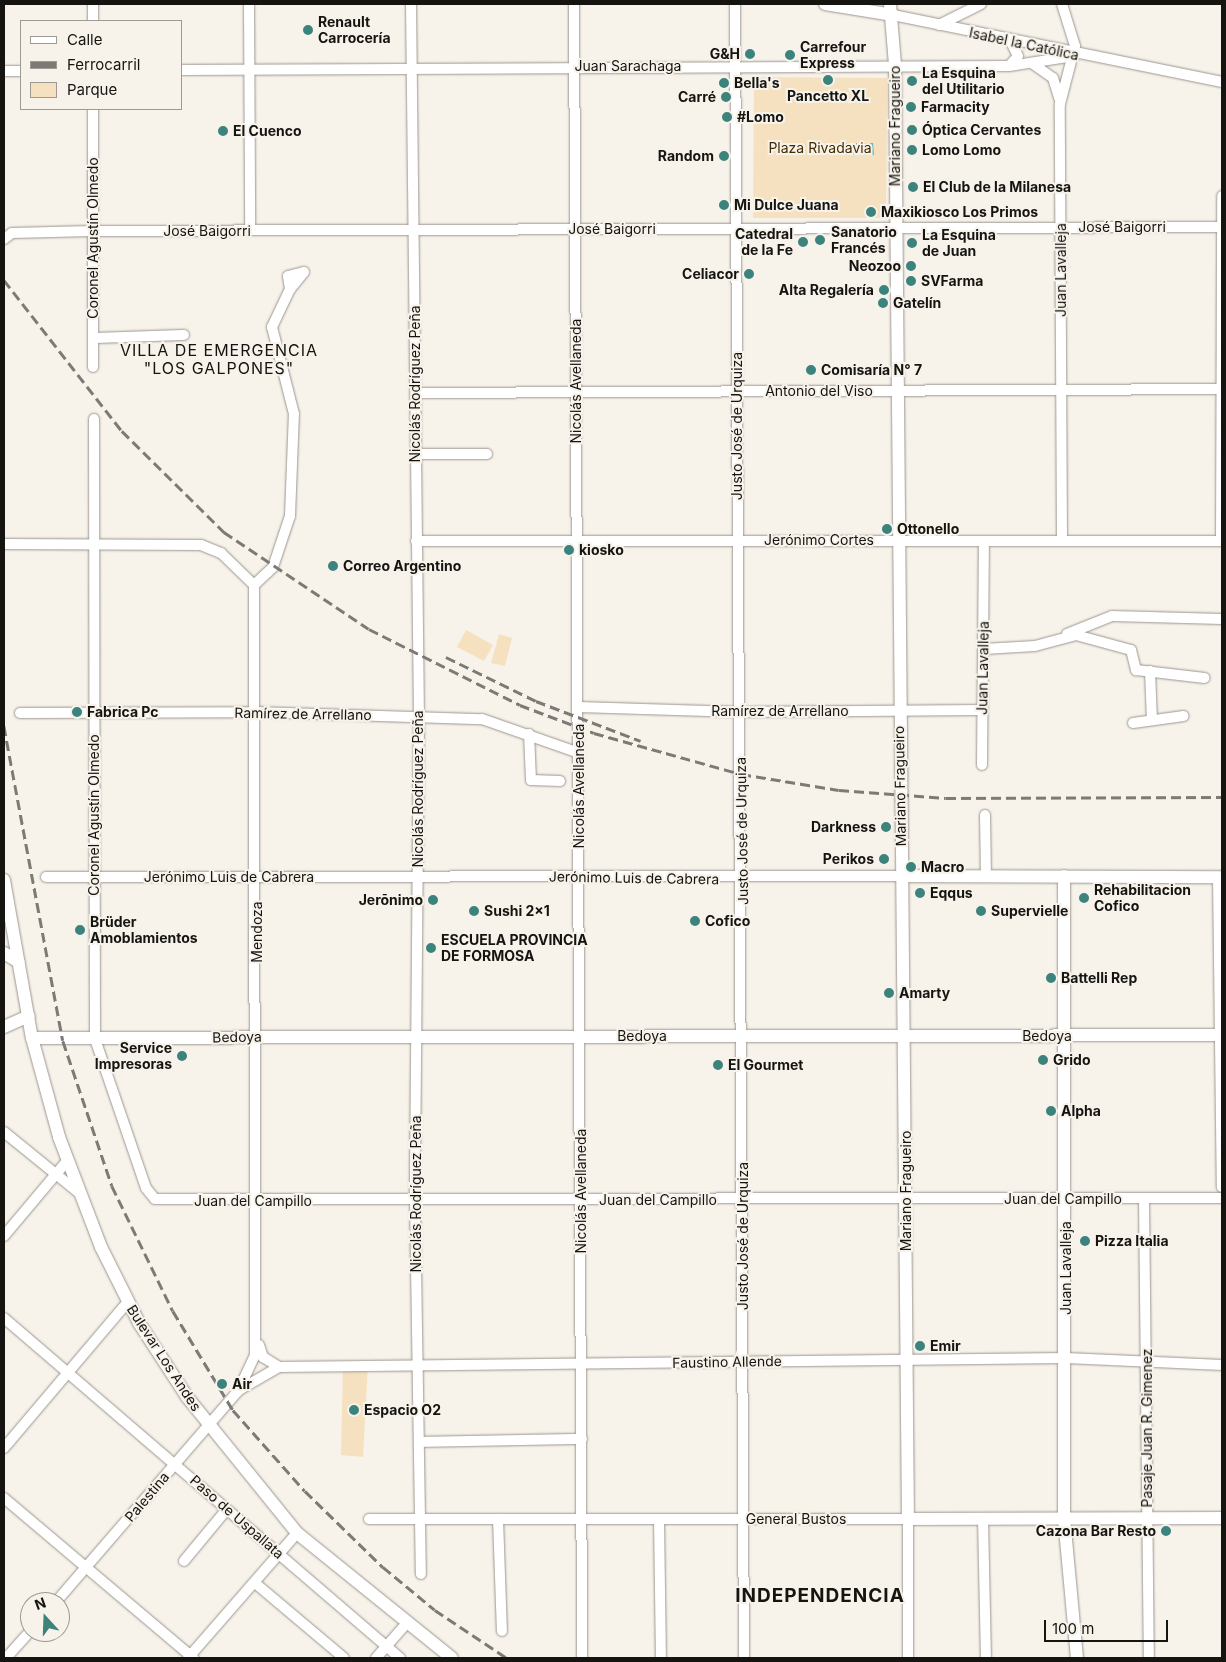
<!DOCTYPE html>
<meta charset="utf-8">
<style>
body{margin:0}
#map{position:relative;width:1226px;height:1662px;overflow:hidden;background:#f7f2ea;font-family:Inter,sans-serif}
div>[style]{position:absolute}
[style*='--x']{left:calc(var(--x)*1px);top:calc(var(--y)*1px);width:calc(var(--w)*1px);rotate:calc(var(--a)*1deg)}
.green>*{inset:0;background:#f5e1bf}
.water>*{inset:0;background:#60b6bc}
.roads{filter:drop-shadow(0 0 1px #9b968f) drop-shadow(0 0 1px #9b968f)}
.minor>*{height:10px;margin:-5px;padding:0 5px;transform-origin:5px;border-radius:5px;background:#fff}
.major>*{height:12px;margin:-6px;padding:0 6px;transform-origin:6px;border-radius:6px;background:#fff}
.rail>*{height:2.5px;margin-top:-1.25px;transform-origin:0;background:repeating-linear-gradient(90deg,#7d7a75 0 10px,transparent 0 15px)}
.dots>*{width:14px;height:14px;translate:-50% -50%;box-sizing:border-box;border:2px solid #f7f2ea;border-radius:50%}
span{translate:-50% -50%;white-space:nowrap;text-align:center;line-height:1.15;-webkit-text-stroke:4px #f7f2ea;paint-order:stroke}
.poi-label{font-size:14px;color:#151411;font-weight:700}
.left{translate:0 -50%;text-align:left}
.right{translate:-100% -50%;text-align:right}
.street-label{font-size:14px;color:#151411}
.park-label{font-size:14px;color:#432c00}
.quarter-label{font-size:16px;color:#151411;letter-spacing:1px}
.district-label{font-size:19px;color:#151411;font-weight:700;letter-spacing:1px}
.frame{position:absolute;inset:0;border:5px solid #151411;pointer-events:none}
.legend{position:absolute;left:20px;top:20px;width:162px;height:90px;box-sizing:border-box;background:#f7f2ea;border:1px solid #9d9993;margin:0;padding:6px 9px;list-style:none;font-size:15px;color:#151411}
.legend li{display:flex;align-items:center;gap:10px;height:25px}
.legend b{width:25px;border:1px solid #9d9993}
.north{position:absolute;left:20px;top:1592px;width:50px;height:50px;box-sizing:border-box;background:#f7f2ea;border:1px solid #9d9993;border-radius:50%;rotate:340deg;font-size:14px;font-weight:700;line-height:20px;text-align:center;color:#151411}
.north::after{content:'';display:block;margin:auto;width:18px;height:22px;background:#3c837d;clip-path:polygon(50% 0,100% 100%,50% 72%,0 100%)}
.scale{position:absolute;left:1044px;top:1620px;width:124px;height:22px;box-sizing:border-box;border:2px solid #151411;border-top:0;padding-left:6px;font-size:15px;line-height:18px;white-space:nowrap;color:#151411;-webkit-text-stroke:4px #f7f2ea;paint-order:stroke}
</style>
<div id="map">
<div class="green">
<div style="clip-path:polygon(754px 77px,887px 78px,886px 218px,753px 218px)"></div>
<div style="clip-path:polygon(466px 630px,493px 645px,484px 661px,457px 647px)"></div>
<div style="clip-path:polygon(499px 634px,512px 638px,505px 666px,491px 663px)"></div>
<div style="clip-path:polygon(368px 1364px,363px 1457px,341px 1455px,343px 1365px)"></div>
</div>
<div class="water">
<div style="clip-path:polygon(843px 143px,873px 143px,874px 155px,862px 155px,861px 146px,854px 147px,855px 155px,843px 155px)"></div>
</div>
<div class="roads">
<div class="minor">
<div style="--x:93;--y:4;--w:17;--a:90"></div>
<div style="--x:249;--y:4;--w:226;--a:89.7"></div>
<div style="--x:411;--y:4;--w:713;--a:89.36"></div>
<div style="--x:419;--y:717;--w:484;--a:90.5"></div>
<div style="--x:415;--y:1201;--w:373;--a:89.1"></div>
<div style="--x:574;--y:4;--w:1654;--a:89.72"></div>
<div style="--x:735;--y:4;--w:1654;--a:89.69"></div>
<div style="--x:893;--y:15;--w:336;--a:11.5"></div>
<div style="--x:939;--y:25;--w:47;--a:-26.6"></div>
<div style="--x:1033;--y:64;--w:24;--a:35"></div>
<div style="--x:1053;--y:78;--w:21;--a:73"></div>
<div style="--x:1009;--y:66;--w:13;--a:-48"></div>
<div style="--x:1018;--y:56;--w:16;--a:-117"></div>
<div style="--x:181;--y:70;--w:828;--a:-0.28"></div>
<div style="--x:1009;--y:66;--w:66;--a:-8.7"></div>
<div style="--x:4;--y:71;--w:17;--a:0"></div>
<div style="--x:93;--y:109;--w:258;--a:90"></div>
<div style="--x:4;--y:239;--w:10;--a:-37"></div>
<div style="--x:12;--y:233;--w:80;--a:-1.4"></div>
<div style="--x:92;--y:231;--w:1130;--a:-0.2"></div>
<div style="--x:93;--y:338;--w:91;--a:-1.9"></div>
<div style="--x:416;--y:393;--w:806;--a:-0.28"></div>
<div style="--x:94;--y:419;--w:620;--a:89.91"></div>
<div style="--x:95;--y:1039;--w:157;--a:71.1"></div>
<div style="--x:146;--y:1188;--w:14;--a:51"></div>
<div style="--x:155;--y:1199;--w:1067;--a:-0.05"></div>
<div style="--x:416;--y:454;--w:71;--a:0"></div>
<div style="--x:1062;--y:540;--w:436;--a:-90.3"></div>
<div style="--x:1060;--y:104;--w:60;--a:-75.5"></div>
<div style="--x:1075;--y:46;--w:44;--a:-107.2"></div>
<div style="--x:416;--y:541;--w:806;--a:0"></div>
<div style="--x:1221;--y:541;--w:345;--a:-89.8"></div>
<div style="--x:4;--y:544;--w:197;--a:0.3"></div>
<div style="--x:201;--y:545;--w:22;--a:22"></div>
<div style="--x:221;--y:553;--w:46;--a:44.1"></div>
<div style="--x:254;--y:585;--w:770;--a:89.93"></div>
<div style="--x:255;--y:1355;--w:40;--a:115"></div>
<div style="--x:238;--y:1391;--w:279;--a:130.8"></div>
<div style="--x:254;--y:585;--w:26;--a:-43"></div>
<div style="--x:273;--y:567;--w:54;--a:-71.6"></div>
<div style="--x:290;--y:516;--w:102;--a:-87.8"></div>
<div style="--x:294;--y:414;--w:90;--a:-104.2"></div>
<div style="--x:272;--y:327;--w:42;--a:-64.7"></div>
<div style="--x:290;--y:289;--w:13;--a:-99"></div>
<div style="--x:288;--y:276;--w:16;--a:-14"></div>
<div style="--x:304;--y:272;--w:22;--a:129"></div>
<div style="--x:1067;--y:634;--w:48;--a:-21.8"></div>
<div style="--x:1112;--y:616;--w:110;--a:1.6"></div>
<div style="--x:984;--y:649;--w:51;--a:-3.4"></div>
<div style="--x:1035;--y:646;--w:42;--a:-15"></div>
<div style="--x:1076;--y:635;--w:57;--a:15.3"></div>
<div style="--x:1131;--y:650;--w:21;--a:76"></div>
<div style="--x:1136;--y:670;--w:69;--a:6.6"></div>
<div style="--x:1150;--y:671;--w:49;--a:87.7"></div>
<div style="--x:578;--y:707;--w:162;--a:1.8"></div>
<div style="--x:740;--y:712;--w:242;--a:-0.5"></div>
<div style="--x:20;--y:713;--w:235;--a:-0.2"></div>
<div style="--x:255;--y:712;--w:227;--a:1.8"></div>
<div style="--x:482;--y:719;--w:103;--a:19.3"></div>
<div style="--x:1133;--y:723;--w:51;--a:-7.8"></div>
<div style="--x:529;--y:734;--w:46;--a:87.5"></div>
<div style="--x:531;--y:780;--w:29;--a:2"></div>
<div style="--x:982;--y:765;--w:224;--a:-89.5"></div>
<div style="--x:985;--y:815;--w:61;--a:89.1"></div>
<div style="--x:46;--y:877;--w:856;--a:-0.07"></div>
<div style="--x:1218;--y:877;--w:310;--a:89.3"></div>
<div style="--x:4;--y:1132;--w:95;--a:39"></div>
<div style="--x:1144;--y:1198;--w:460;--a:89.4"></div>
<div style="--x:4;--y:1236;--w:98;--a:-50"></div>
<div style="--x:4;--y:1318;--w:522;--a:40.65"></div>
<div style="--x:259;--y:1345;--w:13;--a:72"></div>
<div style="--x:263;--y:1357;--w:19;--a:32"></div>
<div style="--x:241;--y:1389;--w:44;--a:-30.1"></div>
<div style="--x:279;--y:1367;--w:787;--a:-0.66"></div>
<div style="--x:1066;--y:1358;--w:156;--a:2.6"></div>
<div style="--x:421;--y:1442;--w:161;--a:-1.1"></div>
<div style="--x:4;--y:1448;--w:190;--a:-49.7"></div>
<div style="--x:4;--y:1498;--w:248;--a:40.2"></div>
<div style="--x:983;--y:1518;--w:140;--a:88.8"></div>
<div style="--x:369;--y:1519;--w:539;--a:0"></div>
<div style="--x:908;--y:1519;--w:139;--a:90"></div>
<div style="--x:498;--y:1519;--w:112;--a:88"></div>
<div style="--x:659;--y:1519;--w:139;--a:89.2"></div>
<div style="--x:184;--y:1561;--w:67;--a:-50.4"></div>
<div style="--x:255;--y:1583;--w:116;--a:40.1"></div>
<div style="--x:6;--y:1658;--w:36;--a:-48"></div>
<div style="--x:188;--y:1658;--w:166;--a:-48.9"></div>
<div style="--x:376;--y:1658;--w:45;--a:-48.6"></div>
</div>
<div class="major">
<div style="--x:825;--y:4;--w:69;--a:9.2"></div>
<div style="--x:890;--y:4;--w:61;--a:85.3"></div>
<div style="--x:895;--y:65;--w:1454;--a:89.49"></div>
<div style="--x:908;--y:1519;--w:314;--a:-0.2"></div>
<div style="--x:902;--y:876;--w:320;--a:0.2"></div>
<div style="--x:1064;--y:876;--w:642;--a:90"></div>
<div style="--x:1064;--y:1518;--w:141;--a:84.7"></div>
<div style="--x:4;--y:880;--w:160;--a:80"></div>
<div style="--x:32;--y:1038;--w:103;--a:74.7"></div>
<div style="--x:59;--y:1137;--w:118;--a:69.1"></div>
<div style="--x:101;--y:1247;--w:85;--a:63.4"></div>
<div style="--x:139;--y:1323;--w:88;--a:57"></div>
<div style="--x:187;--y:1397;--w:175;--a:51"></div>
<div style="--x:297;--y:1533;--w:199;--a:38.9"></div>
<div style="--x:4;--y:953;--w:17;--a:31"></div>
<div style="--x:4;--y:1027;--w:27;--a:-24"></div>
<div style="--x:32;--y:1038;--w:1190;--a:-0.14"></div>
</div>
</div>
<div class="rail">
<div style="--x:4;--y:280;--w:192;--a:52"></div>
<div style="--x:122;--y:431;--w:144;--a:44.7"></div>
<div style="--x:224;--y:532;--w:174;--a:33.8"></div>
<div style="--x:369;--y:629;--w:169;--a:26.7"></div>
<div style="--x:520;--y:705;--w:79;--a:20.7"></div>
<div style="--x:594;--y:733;--w:153;--a:15.6"></div>
<div style="--x:741;--y:774;--w:99;--a:9.3"></div>
<div style="--x:839;--y:790;--w:107;--a:4.3"></div>
<div style="--x:946;--y:798;--w:276;--a:-0.2"></div>
<div style="--x:446;--y:657;--w:100;--a:26.1"></div>
<div style="--x:536;--y:701;--w:112;--a:20.9"></div>
<div style="--x:4;--y:726;--w:320;--a:79.4"></div>
<div style="--x:63;--y:1041;--w:153;--a:71.3"></div>
<div style="--x:112;--y:1186;--w:139;--a:64"></div>
<div style="--x:173;--y:1311;--w:116;--a:58.8"></div>
<div style="--x:233;--y:1410;--w:108;--a:48.4"></div>
<div style="--x:305;--y:1491;--w:109;--a:44.3"></div>
<div style="--x:383;--y:1567;--w:67;--a:39.6"></div>
<div style="--x:435;--y:1610;--w:87;--a:33.7"></div>
</div>
<div class="dots">
<div style="left:308px;top:30px;background:#3c837d"></div>
<div style="left:750px;top:54px;background:#3c837d"></div>
<div style="left:790px;top:55px;background:#3c837d"></div>
<div style="left:828px;top:80px;background:#3c837d"></div>
<div style="left:912px;top:81px;background:#3c837d"></div>
<div style="left:724px;top:83px;background:#3c837d"></div>
<div style="left:726px;top:97px;background:#3c837d"></div>
<div style="left:911px;top:107px;background:#3c837d"></div>
<div style="left:727px;top:117px;background:#3c837d"></div>
<div style="left:912px;top:130px;background:#3c837d"></div>
<div style="left:223px;top:131px;background:#3c837d"></div>
<div style="left:912px;top:150px;background:#3c837d"></div>
<div style="left:724px;top:156px;background:#3c837d"></div>
<div style="left:913px;top:187px;background:#3c837d"></div>
<div style="left:724px;top:205px;background:#3c837d"></div>
<div style="left:871px;top:212px;background:#3c837d"></div>
<div style="left:820px;top:240px;background:#3c837d"></div>
<div style="left:803px;top:242px;background:#3c837d"></div>
<div style="left:912px;top:243px;background:#3c837d"></div>
<div style="left:911px;top:266px;background:#3c837d"></div>
<div style="left:749px;top:274px;background:#3c837d"></div>
<div style="left:911px;top:281px;background:#3c837d"></div>
<div style="left:884px;top:290px;background:#3c837d"></div>
<div style="left:883px;top:303px;background:#3c837d"></div>
<div style="left:811px;top:370px;background:#3c837d"></div>
<div style="left:887px;top:529px;background:#3c837d"></div>
<div style="left:569px;top:550px;background:#3c837d"></div>
<div style="left:333px;top:566px;background:#3c837d"></div>
<div style="left:77px;top:712px;background:#3c837d"></div>
<div style="left:886px;top:827px;background:#3c837d"></div>
<div style="left:884px;top:859px;background:#3c837d"></div>
<div style="left:911px;top:867px;background:#3c837d"></div>
<div style="left:920px;top:893px;background:#3c837d"></div>
<div style="left:1084px;top:898px;background:#3c837d"></div>
<div style="left:433px;top:900px;background:#3c837d"></div>
<div style="left:474px;top:911px;background:#3c837d"></div>
<div style="left:981px;top:911px;background:#3c837d"></div>
<div style="left:695px;top:921px;background:#3c837d"></div>
<div style="left:80px;top:930px;background:#3c837d"></div>
<div style="left:431px;top:948px;background:#3c837d"></div>
<div style="left:1051px;top:978px;background:#3c837d"></div>
<div style="left:889px;top:993px;background:#3c837d"></div>
<div style="left:182px;top:1056px;background:#3c837d"></div>
<div style="left:1043px;top:1060px;background:#3c837d"></div>
<div style="left:718px;top:1065px;background:#3c837d"></div>
<div style="left:1051px;top:1111px;background:#3c837d"></div>
<div style="left:1085px;top:1241px;background:#3c837d"></div>
<div style="left:920px;top:1346px;background:#3c837d"></div>
<div style="left:222px;top:1384px;background:#3c837d"></div>
<div style="left:354px;top:1410px;background:#3c837d"></div>
<div style="left:1166px;top:1531px;background:#3c837d"></div>
</div>
<div class="poi-label">
<span class="left" style="left:318px;top:30px">Renault<br>Carrocería</span>
<span class="left" style="left:800px;top:55px">Carrefour<br>Express</span>
<span class="right" style="left:740px;top:54px">G&amp;H</span>
<span class="left" style="left:922px;top:81px">La Esquina<br>del Utilitario</span>
<span class="left" style="left:734px;top:83px">Bella's</span>
<span style="left:828px;top:96px">Pancetto XL</span>
<span class="right" style="left:716px;top:97px">Carré</span>
<span class="left" style="left:921px;top:107px">Farmacity</span>
<span class="left" style="left:737px;top:117px">#Lomo</span>
<span class="left" style="left:922px;top:130px">Óptica Cervantes</span>
<span class="left" style="left:233px;top:131px">El Cuenco</span>
<span class="left" style="left:922px;top:150px">Lomo Lomo</span>
<span class="right" style="left:714px;top:156px">Random</span>
<span class="left" style="left:923px;top:187px">El Club de la Milanesa</span>
<span class="left" style="left:734px;top:205px">Mi Dulce Juana</span>
<span class="left" style="left:881px;top:212px">Maxikiosco Los Primos</span>
<span class="left" style="left:831px;top:240px">Sanatorio<br>Francés</span>
<span class="right" style="left:793px;top:242px">Catedral<br>de la Fe</span>
<span class="left" style="left:922px;top:243px">La Esquina<br>de Juan</span>
<span class="right" style="left:901px;top:266px">Neozoo</span>
<span class="right" style="left:739px;top:274px">Celiacor</span>
<span class="left" style="left:921px;top:281px">SVFarma</span>
<span class="right" style="left:874px;top:290px">Alta Regalería</span>
<span class="left" style="left:893px;top:303px">Gatelín</span>
<span class="left" style="left:821px;top:370px">Comisaría N° 7</span>
<span class="left" style="left:897px;top:529px">Ottonello</span>
<span class="left" style="left:579px;top:550px">kiosko</span>
<span class="left" style="left:343px;top:566px">Correo Argentino</span>
<span class="left" style="left:87px;top:712px">Fabrica Pc</span>
<span class="right" style="left:876px;top:827px">Darkness</span>
<span class="right" style="left:874px;top:859px">Perikos</span>
<span class="left" style="left:921px;top:867px">Macro</span>
<span class="left" style="left:1094px;top:898px">Rehabilitacion<br>Cofico</span>
<span class="left" style="left:930px;top:893px">Eqqus</span>
<span class="right" style="left:423px;top:900px">Jerōnimo</span>
<span class="left" style="left:484px;top:911px">Sushi 2x1</span>
<span class="left" style="left:991px;top:911px">Supervielle</span>
<span class="left" style="left:705px;top:921px">Cofico</span>
<span class="left" style="left:90px;top:930px">Brüder<br>Amoblamientos</span>
<span class="left" style="left:441px;top:948px">ESCUELA PROVINCIA<br>DE FORMOSA</span>
<span class="left" style="left:1061px;top:978px">Battelli Rep</span>
<span class="left" style="left:899px;top:993px">Amarty</span>
<span class="right" style="left:172px;top:1056px">Service<br>Impresoras</span>
<span class="left" style="left:1053px;top:1060px">Grido</span>
<span class="left" style="left:728px;top:1065px">El Gourmet</span>
<span class="left" style="left:1061px;top:1111px">Alpha</span>
<span class="left" style="left:1095px;top:1241px">Pizza Italia</span>
<span class="left" style="left:930px;top:1346px">Emir</span>
<span class="left" style="left:232px;top:1384px">Air</span>
<span class="left" style="left:364px;top:1410px">Espacio O2</span>
<span class="right" style="left:1156px;top:1531px">Cazona Bar Resto</span>
</div>
<div class="street-label">
<span style="left:1024px;top:44px;rotate:12deg">Isabel la Católica</span>
<span style="left:628px;top:66px">Juan Sarachaga</span>
<span style="left:895px;top:126px;rotate:-90deg">Mariano Fragueiro</span>
<span style="left:1122px;top:227px">José Baigorri</span>
<span style="left:612px;top:229px">José Baigorri</span>
<span style="left:207px;top:231px">José Baigorri</span>
<span style="left:93px;top:238px;rotate:-90deg">Coronel Agustín Olmedo</span>
<span style="left:1061px;top:270px;rotate:-90deg">Juan Lavalleja</span>
<span style="left:576px;top:381px;rotate:-90deg">Nicolás Avellaneda</span>
<span style="left:415px;top:384px;rotate:-90deg">Nicolás Rodríguez Peña</span>
<span style="left:819px;top:391px">Antonio del Viso</span>
<span style="left:737px;top:426px;rotate:-90deg">Justo José de Urquiza</span>
<span style="left:819px;top:540px">Jerónimo Cortes</span>
<span style="left:983px;top:668px;rotate:-89deg">Juan Lavalleja</span>
<span style="left:780px;top:711px">Ramírez de Arrellano</span>
<span style="left:303px;top:714px;rotate:1deg">Ramírez de Arrellano</span>
<span style="left:579px;top:786px;rotate:-90deg">Nicolás Avellaneda</span>
<span style="left:900px;top:786px;rotate:-91deg">Mariano Fragueiro</span>
<span style="left:418px;top:789px;rotate:-90deg">Nicolás Rodríguez Peña</span>
<span style="left:94px;top:815px;rotate:-90deg">Coronel Agustín Olmedo</span>
<span style="left:742px;top:831px;rotate:-91deg">Justo José de Urquiza</span>
<span style="left:229px;top:877px">Jerónimo Luis de Cabrera</span>
<span style="left:634px;top:878px;rotate:1deg">Jerónimo Luis de Cabrera</span>
<span style="left:257px;top:932px;rotate:-90deg">Mendoza</span>
<span style="left:642px;top:1036px">Bedoya</span>
<span style="left:1047px;top:1036px">Bedoya</span>
<span style="left:237px;top:1037px;rotate:-1deg">Bedoya</span>
<span style="left:581px;top:1191px;rotate:-90deg">Nicolás Avellaneda</span>
<span style="left:906px;top:1191px;rotate:-90deg">Mariano Fragueiro</span>
<span style="left:416px;top:1194px;rotate:-90deg">Nicolás Rodríguez Peña</span>
<span style="left:1063px;top:1199px">Juan del Campillo</span>
<span style="left:658px;top:1200px">Juan del Campillo</span>
<span style="left:253px;top:1201px">Juan del Campillo</span>
<span style="left:743px;top:1236px;rotate:-90deg">Justo José de Urquiza</span>
<span style="left:1066px;top:1268px;rotate:-90deg">Juan Lavalleja</span>
<span style="left:164px;top:1358px;rotate:57deg">Bulevar Los Andes</span>
<span style="left:727px;top:1362px;rotate:-1deg">Faustino Allende</span>
<span style="left:1147px;top:1428px;rotate:-90deg">Pasaje Juan R. Gimenez</span>
<span style="left:147px;top:1497px;rotate:-50deg">Palestina</span>
<span style="left:237px;top:1517px;rotate:41deg">Paso de Uspallata</span>
<span style="left:796px;top:1519px">General Bustos</span>
</div>
<div class="park-label">
<span style="left:820px;top:148px">Plaza Rivadavia</span>
</div>
<div class="quarter-label">
<span style="left:219px;top:359px">VILLA DE EMERGENCIA<br>"LOS GALPONES"</span>
</div>
<div class="district-label">
<span style="left:820px;top:1596px">INDEPENDENCIA</span>
</div>
<div class="frame"></div>
<ul class="legend">
<li><b style="height:6px;background:#fff"></b>Calle</li>
<li><b style="height:6px;background:#7d7a75"></b>Ferrocarril</li>
<li><b style="height:14px;background:#f5e1bf"></b>Parque</li>
</ul>
<div class="north">N</div>
<div class="scale">100 m</div>
</div>
